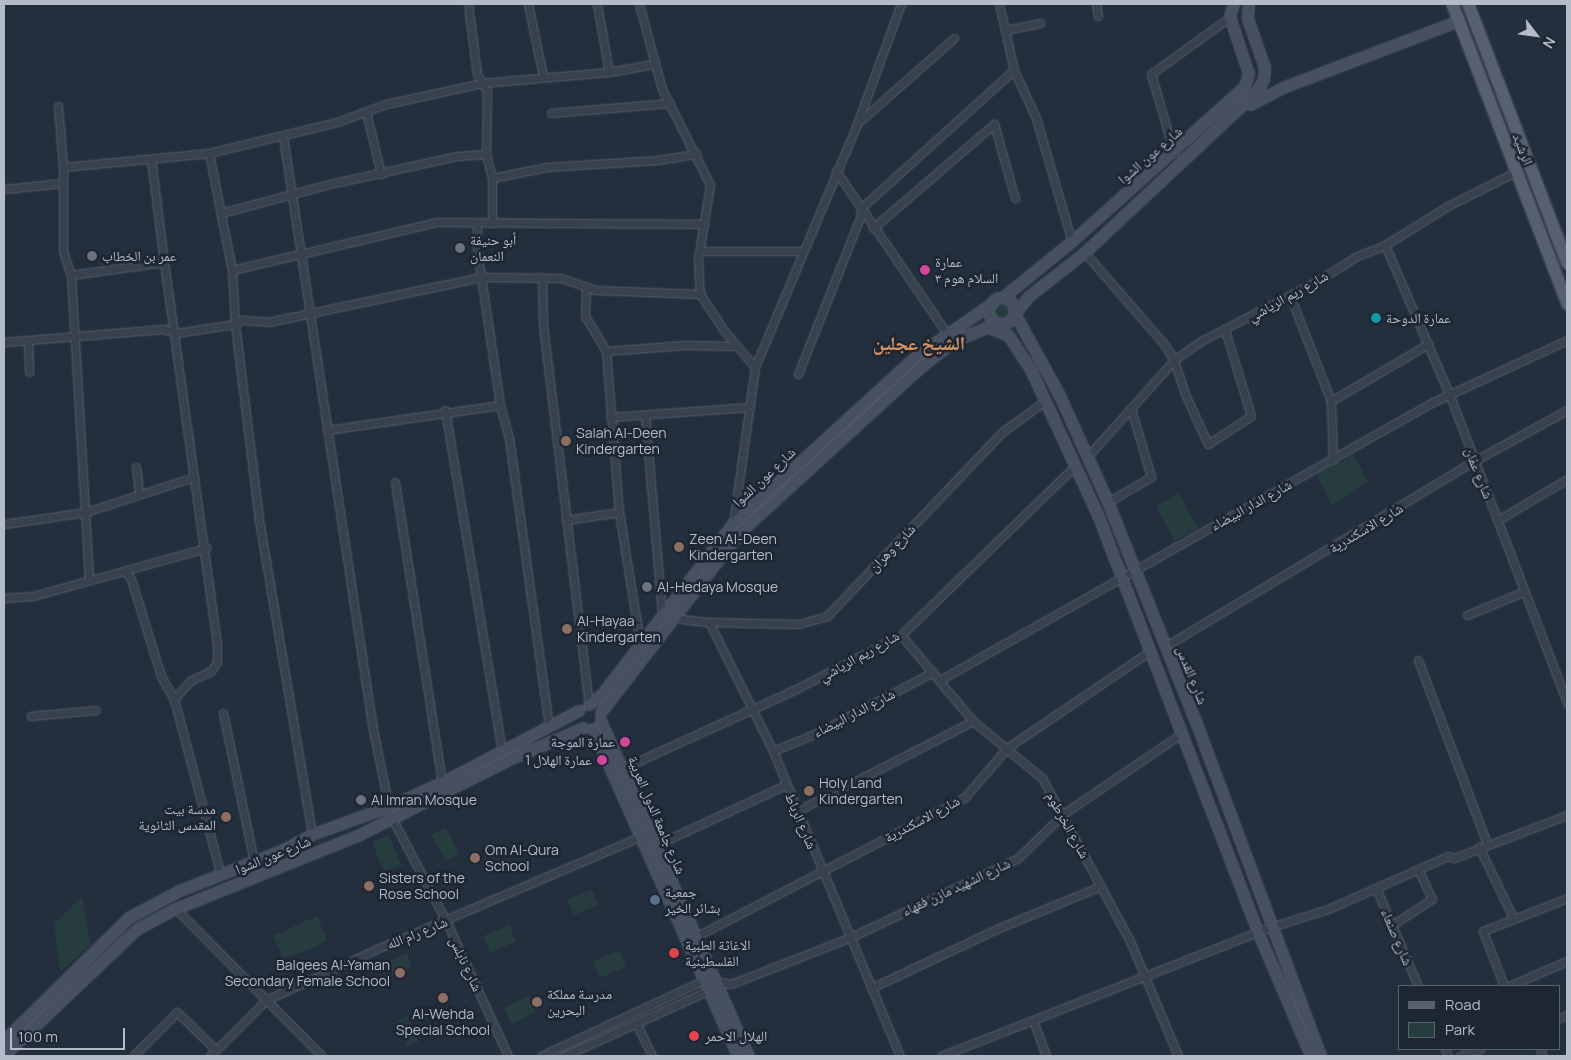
<!DOCTYPE html>
<meta charset="utf-8">
<style>
body{margin:0}
#map{position:relative;width:1571px;height:1060px;overflow:hidden;background:#242f3e;font-family:Manrope,"Noto Naskh Arabic",sans-serif}
div>[style]{position:absolute}
[style*='--x']{left:calc(var(--x)*1px);top:calc(var(--y)*1px);width:calc(var(--w)*1px);rotate:calc(var(--a)*1deg)}
.green>*{inset:0;background:#263c3f}
.round{border-radius:50%}
.roads{filter:drop-shadow(0 0 1px #565f6c) drop-shadow(0 0 1px #565f6c)}
.minor>*{height:7px;margin:-3.5px;padding:0 3.5px;transform-origin:3.5px;border-radius:3.5px;background:#38414e}
.secondary>*{height:10px;margin:-5px;padding:0 5px;transform-origin:5px;border-radius:5px;background:#465061}
.secondary>.ring{margin:-5px;padding:0;box-sizing:content-box;background:none;border:10px solid #465061;border-radius:50%}
.primary>*{height:11px;margin:-5.5px;padding:0 5.5px;transform-origin:5.5px;border-radius:5.5px;background:#56606e}
.dots>*{width:14px;height:14px;translate:-50% -50%;box-sizing:border-box;border:2px solid #1d2633;border-radius:50%}
span{translate:-50% -50%;white-space:nowrap;text-align:center;line-height:1.15;-webkit-text-stroke:5px #1d2633;paint-order:stroke}
.street-label{font-size:14px;color:#b4bcc9}
.poi-label{font-size:14px;color:#b4bcc9}
.left{translate:0 -50%;text-align:left}
.right{translate:-100% -50%;text-align:right}
.district-label{font-size:19px;color:#d59563;font-weight:700}
.frame{position:absolute;inset:0;border:5px solid #b4bcc9;pointer-events:none}
.legend{position:absolute;left:1398px;top:985px;width:162px;height:65px;box-sizing:border-box;background:#1d2633;border:1px solid #59626f;margin:0;padding:6px 9px;list-style:none;font-size:15px;color:#b4bcc9}
.legend li{display:flex;align-items:center;gap:10px;height:25px}
.legend b{width:25px;border:1px solid #59626f}
.north{position:absolute;left:1511px;top:10px;width:50px;height:50px;-webkit-text-stroke:4px #1d2633;paint-order:stroke;rotate:120deg;font-size:14px;font-weight:700;line-height:20px;text-align:center;color:#b4bcc9}
.north::after{content:'';display:block;margin:auto;width:18px;height:22px;background:#b4bcc9;clip-path:polygon(50% 0,100% 100%,50% 72%,0 100%)}
.scale{position:absolute;left:10px;top:1028px;width:115px;height:22px;box-sizing:border-box;border:2px solid #b4bcc9;border-top:0;padding-left:6px;font-size:15px;line-height:18px;white-space:nowrap;color:#b4bcc9;-webkit-text-stroke:4px #1d2633;paint-order:stroke}
</style>
<div id="map">
<div class="green">
<div class="round" style="left:994px;top:304px;width:16px;height:16px"></div>
<div style="clip-path:polygon(1354px 455px,1368px 482px,1331px 506px,1317px 474px)"></div>
<div style="clip-path:polygon(1179px 493px,1198px 528px,1175px 541px,1156px 506px)"></div>
<div style="clip-path:polygon(446px 828px,459px 854px,445px 861px,432px 835px)"></div>
<div style="clip-path:polygon(389px 835px,401px 865px,384px 872px,372px 842px)"></div>
<div style="clip-path:polygon(592px 889px,598px 905px,574px 915px,567px 900px)"></div>
<div style="clip-path:polygon(82px 897px,91px 945px,60px 972px,54px 923px)"></div>
<div style="clip-path:polygon(317px 916px,327px 940px,316px 947px,283px 959px,273px 936px)"></div>
<div style="clip-path:polygon(509px 925px,516px 941px,490px 953px,483px 936px)"></div>
<div style="clip-path:polygon(619px 950px,626px 967px,600px 978px,593px 961px)"></div>
<div style="clip-path:polygon(407px 953px,412px 967px,386px 979px,380px 965px)"></div>
<div style="clip-path:polygon(528px 996px,536px 1012px,512px 1024px,504px 1008px)"></div>
<div style="clip-path:polygon(407px 1016px,419px 1041px,407px 1047px,394px 1023px)"></div>
</div>
<div class="roads">
<div class="minor">
<div style="--x:468;--y:4;--w:71;--a:82.7"></div>
<div style="--x:477;--y:74;--w:20;--a:60"></div>
<div style="--x:487;--y:91;--w:63;--a:90.9"></div>
<div style="--x:486;--y:154;--w:25;--a:76"></div>
<div style="--x:492;--y:178;--w:45;--a:90"></div>
<div style="--x:528;--y:4;--w:74;--a:78.2"></div>
<div style="--x:597;--y:4;--w:69;--a:80"></div>
<div style="--x:639;--y:4;--w:88;--a:74.9"></div>
<div style="--x:662;--y:89;--w:107;--a:63.4"></div>
<div style="--x:710;--y:185;--w:75;--a:99.2"></div>
<div style="--x:698;--y:259;--w:35;--a:87"></div>
<div style="--x:700;--y:294;--w:45;--a:56.7"></div>
<div style="--x:725;--y:332;--w:46;--a:49.4"></div>
<div style="--x:999;--y:4;--w:68;--a:77.2"></div>
<div style="--x:1014;--y:70;--w:53;--a:65.4"></div>
<div style="--x:1036;--y:118;--w:129;--a:73.8"></div>
<div style="--x:1096;--y:4;--w:12;--a:81"></div>
<div style="--x:1005;--y:30;--w:36;--a:-11"></div>
<div style="--x:58;--y:106;--w:61;--a:85.3"></div>
<div style="--x:63;--y:167;--w:84;--a:90"></div>
<div style="--x:63;--y:251;--w:25;--a:72"></div>
<div style="--x:71;--y:275;--w:305;--a:86.6"></div>
<div style="--x:366;--y:112;--w:64;--a:76.4"></div>
<div style="--x:551;--y:113;--w:119;--a:-4.8"></div>
<div style="--x:859;--y:122;--w:127;--a:-41.5"></div>
<div style="--x:283;--y:136;--w:601;--a:81.38"></div>
<div style="--x:373;--y:730;--w:79;--a:78.3"></div>
<div style="--x:209;--y:153;--w:119;--a:78.9"></div>
<div style="--x:232;--y:270;--w:54;--a:86.8"></div>
<div style="--x:235;--y:324;--w:8;--a:-30"></div>
<div style="--x:242;--y:320;--w:26;--a:4"></div>
<div style="--x:268;--y:322;--w:218;--a:-11.9"></div>
<div style="--x:481;--y:277;--w:80;--a:0.7"></div>
<div style="--x:561;--y:278;--w:36;--a:19"></div>
<div style="--x:595;--y:290;--w:105;--a:2.2"></div>
<div style="--x:1174;--y:153;--w:82;--a:-106.2"></div>
<div style="--x:1151;--y:74;--w:97;--a:-35.8"></div>
<div style="--x:151;--y:159;--w:104;--a:82.8"></div>
<div style="--x:63;--y:167;--w:147;--a:-5.5"></div>
<div style="--x:209;--y:153;--w:132;--a:-13.6"></div>
<div style="--x:337;--y:122;--w:52;--a:-20.2"></div>
<div style="--x:386;--y:104;--w:98;--a:-12.3"></div>
<div style="--x:482;--y:83;--w:127;--a:-5"></div>
<div style="--x:609;--y:72;--w:45;--a:-10.3"></div>
<div style="--x:836;--y:171;--w:195;--a:55.7"></div>
<div style="--x:492;--y:178;--w:56;--a:-11.3"></div>
<div style="--x:547;--y:167;--w:111;--a:-3.6"></div>
<div style="--x:658;--y:160;--w:39;--a:-9"></div>
<div style="--x:4;--y:189;--w:59;--a:-5.8"></div>
<div style="--x:860;--y:209;--w:207;--a:-42.1"></div>
<div style="--x:221;--y:213;--w:117;--a:-14.9"></div>
<div style="--x:334;--y:183;--w:126;--a:-12.4"></div>
<div style="--x:457;--y:156;--w:29;--a:-4"></div>
<div style="--x:477;--y:223;--w:26;--a:90"></div>
<div style="--x:477;--y:249;--w:158;--a:81.6"></div>
<div style="--x:500;--y:405;--w:34;--a:75"></div>
<div style="--x:509;--y:438;--w:290;--a:82.1"></div>
<div style="--x:873;--y:228;--w:160;--a:-40.7"></div>
<div style="--x:994;--y:124;--w:77;--a:74.2"></div>
<div style="--x:1385;--y:245;--w:164;--a:66.7"></div>
<div style="--x:1450;--y:396;--w:329;--a:69.1"></div>
<div style="--x:700;--y:251;--w:101;--a:0"></div>
<div style="--x:1085;--y:253;--w:121;--a:49"></div>
<div style="--x:1164;--y:344;--w:19;--a:58"></div>
<div style="--x:1174;--y:360;--w:36;--a:72"></div>
<div style="--x:1185;--y:394;--w:55;--a:65.3"></div>
<div style="--x:1208;--y:444;--w:51;--a:-33.1"></div>
<div style="--x:1251;--y:416;--w:90;--a:-106.8"></div>
<div style="--x:232;--y:270;--w:210;--a:-13.2"></div>
<div style="--x:436;--y:222;--w:268;--a:0.4"></div>
<div style="--x:71;--y:275;--w:94;--a:-8"></div>
<div style="--x:164;--y:262;--w:386;--a:82.1"></div>
<div style="--x:217;--y:644;--w:18;--a:90"></div>
<div style="--x:217;--y:662;--w:11;--a:124"></div>
<div style="--x:211;--y:671;--w:23;--a:155"></div>
<div style="--x:190;--y:681;--w:24;--a:132"></div>
<div style="--x:542;--y:277;--w:48;--a:88.8"></div>
<div style="--x:543;--y:325;--w:376;--a:83.1"></div>
<div style="--x:586;--y:287;--w:29;--a:92"></div>
<div style="--x:585;--y:316;--w:41;--a:59"></div>
<div style="--x:606;--y:351;--w:162;--a:85.4"></div>
<div style="--x:619;--y:512;--w:133;--a:80.9"></div>
<div style="--x:1290;--y:296;--w:113;--a:68.7"></div>
<div style="--x:1331;--y:401;--w:59;--a:88.1"></div>
<div style="--x:28;--y:340;--w:32;--a:88"></div>
<div style="--x:4;--y:342;--w:160;--a:-4.7"></div>
<div style="--x:163;--y:329;--w:14;--a:17"></div>
<div style="--x:176;--y:333;--w:60;--a:-8.7"></div>
<div style="--x:235;--y:324;--w:197;--a:83"></div>
<div style="--x:259;--y:520;--w:319;--a:80.4"></div>
<div style="--x:606;--y:351;--w:79;--a:-4.3"></div>
<div style="--x:685;--y:345;--w:52;--a:1.1"></div>
<div style="--x:798;--y:374;--w:174;--a:-68.4"></div>
<div style="--x:1331;--y:401;--w:113;--a:-30.4"></div>
<div style="--x:445;--y:410;--w:345;--a:80.5"></div>
<div style="--x:645;--y:415;--w:200;--a:85.1"></div>
<div style="--x:610;--y:417;--w:140;--a:-4.1"></div>
<div style="--x:327;--y:430;--w:175;--a:-8.2"></div>
<div style="--x:1088;--y:456;--w:129;--a:-48.1"></div>
<div style="--x:1174;--y:360;--w:35;--a:-35"></div>
<div style="--x:1203;--y:340;--w:131;--a:-27.3"></div>
<div style="--x:1319;--y:280;--w:45;--a:-32.3"></div>
<div style="--x:1357;--y:256;--w:30;--a:-21"></div>
<div style="--x:1385;--y:245;--w:74;--a:-31.8"></div>
<div style="--x:1448;--y:206;--w:75;--a:-26.9"></div>
<div style="--x:136;--y:467;--w:26;--a:83"></div>
<div style="--x:395;--y:482;--w:305;--a:81.1"></div>
<div style="--x:1108;--y:502;--w:50;--a:-30.2"></div>
<div style="--x:1151;--y:477;--w:72;--a:-106.2"></div>
<div style="--x:566;--y:520;--w:54;--a:-8.6"></div>
<div style="--x:1498;--y:520;--w:80;--a:-30.7"></div>
<div style="--x:4;--y:524;--w:83;--a:-8.3"></div>
<div style="--x:86;--y:512;--w:114;--a:-18"></div>
<div style="--x:733;--y:524;--w:159;--a:-82"></div>
<div style="--x:755;--y:367;--w:264;--a:-67.2"></div>
<div style="--x:857;--y:124;--w:128;--a:-69.9"></div>
<div style="--x:125;--y:572;--w:9;--a:49"></div>
<div style="--x:131;--y:579;--w:102;--a:72.8"></div>
<div style="--x:161;--y:676;--w:26;--a:61"></div>
<div style="--x:174;--y:699;--w:183;--a:75.1"></div>
<div style="--x:4;--y:598;--w:29;--a:-4"></div>
<div style="--x:33;--y:596;--w:180;--a:-15.5"></div>
<div style="--x:1467;--y:615;--w:61;--a:-22.3"></div>
<div style="--x:674;--y:618;--w:35;--a:7"></div>
<div style="--x:709;--y:622;--w:144;--a:63.6"></div>
<div style="--x:773;--y:751;--w:330;--a:67.4"></div>
<div style="--x:709;--y:622;--w:90;--a:1.3"></div>
<div style="--x:799;--y:624;--w:29;--a:-16"></div>
<div style="--x:827;--y:616;--w:254;--a:-46.4"></div>
<div style="--x:1002;--y:432;--w:53;--a:-35.8"></div>
<div style="--x:901;--y:635;--w:112;--a:50.1"></div>
<div style="--x:973;--y:721;--w:89;--a:39.6"></div>
<div style="--x:1042;--y:778;--w:185;--a:61.6"></div>
<div style="--x:1130;--y:941;--w:125;--a:67.3"></div>
<div style="--x:1166;--y:646;--w:359;--a:-31"></div>
<div style="--x:1474;--y:461;--w:106;--a:-28.7"></div>
<div style="--x:1418;--y:660;--w:197;--a:69.4"></div>
<div style="--x:940;--y:680;--w:566;--a:-29.42"></div>
<div style="--x:1433;--y:402;--w:148;--a:-24.8"></div>
<div style="--x:223;--y:713;--w:152;--a:78.2"></div>
<div style="--x:31;--y:716;--w:65;--a:-5.3"></div>
<div style="--x:773;--y:751;--w:50;--a:-22.4"></div>
<div style="--x:819;--y:732;--w:129;--a:-27.8"></div>
<div style="--x:623;--y:768;--w:188;--a:-24.5"></div>
<div style="--x:794;--y:690;--w:120;--a:-27.2"></div>
<div style="--x:901;--y:635;--w:244;--a:-44.2"></div>
<div style="--x:797;--y:811;--w:198;--a:-27.1"></div>
<div style="--x:393;--y:820;--w:114;--a:62.3"></div>
<div style="--x:446;--y:921;--w:149;--a:65.3"></div>
<div style="--x:656;--y:845;--w:142;--a:-24.9"></div>
<div style="--x:1479;--y:847;--w:80;--a:64.1"></div>
<div style="--x:1376;--y:888;--w:107;--a:66.8"></div>
<div style="--x:176;--y:909;--w:207;--a:45.2"></div>
<div style="--x:1392;--y:925;--w:48;--a:-33"></div>
<div style="--x:1432;--y:899;--w:33;--a:-115"></div>
<div style="--x:697;--y:936;--w:302;--a:-27.4"></div>
<div style="--x:965;--y:797;--w:65;--a:-49.4"></div>
<div style="--x:1007;--y:748;--w:171;--a:-34.1"></div>
<div style="--x:1504;--y:986;--w:59;--a:-110.9"></div>
<div style="--x:1483;--y:931;--w:90;--a:-21.4"></div>
<div style="--x:1509;--y:986;--w:63;--a:-23.3"></div>
<div style="--x:871;--y:988;--w:141;--a:-25.1"></div>
<div style="--x:999;--y:928;--w:110;--a:-22.4"></div>
<div style="--x:1560;--y:1018;--w:8;--a:-23"></div>
<div style="--x:1033;--y:1020;--w:38;--a:70"></div>
<div style="--x:636;--y:1023;--w:37;--a:64"></div>
<div style="--x:1445;--y:1049;--w:8;--a:67"></div>
<div style="--x:1540;--y:1049;--w:8;--a:67"></div>
<div style="--x:133;--y:1056;--w:62;--a:-45"></div>
<div style="--x:177;--y:1012;--w:54;--a:44.3"></div>
<div style="--x:210;--y:1056;--w:79;--a:-45"></div>
<div style="--x:266;--y:1000;--w:124;--a:-24.7"></div>
<div style="--x:379;--y:948;--w:286;--a:-23.1"></div>
<div style="--x:541;--y:1056;--w:180;--a:-25"></div>
<div style="--x:704;--y:980;--w:27;--a:8"></div>
<div style="--x:731;--y:984;--w:127;--a:-21.3"></div>
<div style="--x:849;--y:938;--w:187;--a:-25.3"></div>
<div style="--x:1018;--y:858;--w:63;--a:-44.4"></div>
<div style="--x:1063;--y:814;--w:144;--a:-34.2"></div>
<div style="--x:564;--y:1056;--w:162;--a:-24.4"></div>
<div style="--x:941;--y:1056;--w:354;--a:-21.4"></div>
<div style="--x:1271;--y:927;--w:60;--a:-17.5"></div>
<div style="--x:1328;--y:909;--w:131;--a:-23.8"></div>
<div style="--x:1448;--y:856;--w:6;--a:18"></div>
<div style="--x:1454;--y:858;--w:121;--a:-20.8"></div>
<div style="--x:1460;--y:1056;--w:21;--a:-19"></div>
</div>
<div class="secondary">
<div style="--x:1249;--y:4;--w:15;--a:94"></div>
<div style="--x:1248;--y:19;--w:52;--a:70.9"></div>
<div style="--x:1265;--y:68;--w:11;--a:95"></div>
<div style="--x:1264;--y:79;--w:13;--a:117"></div>
<div style="--x:1258;--y:91;--w:237;--a:136.9"></div>
<div style="--x:1085;--y:253;--w:70;--a:142"></div>
<div style="--x:1030;--y:296;--w:23;--a:130"></div>
<div style="--x:1015;--y:314;--w:94;--a:61.2"></div>
<div style="--x:1060;--y:396;--w:116;--a:65.6"></div>
<div style="--x:1108;--y:502;--w:234;--a:68.2"></div>
<div style="--x:1195;--y:719;--w:360;--a:69.5"></div>
<div style="--x:1251;--y:105;--w:36;--a:-28"></div>
<div style="--x:1283;--y:88;--w:188;--a:-20.8"></div>
<div class="ring" style="left:989px;top:298px;width:16px;height:16px"></div>
<div style="--x:1003;--y:298;--w:89;--a:-39.1"></div>
<div style="--x:1072;--y:242;--w:232;--a:-41.9"></div>
<div style="--x:1245;--y:87;--w:14;--a:-73"></div>
<div style="--x:1249;--y:74;--w:60;--a:-108.4"></div>
<div style="--x:1230;--y:17;--w:14;--a:-73"></div>
<div style="--x:987;--y:327;--w:24;--a:22"></div>
<div style="--x:1009;--y:336;--w:40;--a:57.1"></div>
<div style="--x:1031;--y:370;--w:160;--a:65.2"></div>
<div style="--x:1098;--y:515;--w:449;--a:69"></div>
<div style="--x:1259;--y:934;--w:133;--a:66.9"></div>
<div style="--x:589;--y:705;--w:16;--a:-38"></div>
<div style="--x:602;--y:695;--w:215;--a:-52.5"></div>
<div style="--x:733;--y:524;--w:251;--a:-42.4"></div>
<div style="--x:918;--y:355;--w:90;--a:-34.6"></div>
<div style="--x:601;--y:713;--w:229;--a:-52.3"></div>
<div style="--x:741;--y:532;--w:246;--a:-42.4"></div>
<div style="--x:923;--y:366;--w:41;--a:-38"></div>
<div style="--x:955;--y:341;--w:40;--a:-22"></div>
<div style="--x:601;--y:721;--w:366;--a:66.2"></div>
<div style="--x:593;--y:729;--w:358;--a:66.1"></div>
<div style="--x:4;--y:1041;--w:175;--a:-44.5"></div>
<div style="--x:129;--y:918;--w:58;--a:-27.9"></div>
<div style="--x:180;--y:891;--w:112;--a:-21.5"></div>
<div style="--x:284;--y:850;--w:32;--a:-28"></div>
<div style="--x:312;--y:835;--w:82;--a:-20"></div>
<div style="--x:389;--y:807;--w:58;--a:-24.4"></div>
<div style="--x:442;--y:783;--w:155;--a:-27.7"></div>
<div style="--x:4;--y:1056;--w:185;--a:-43.5"></div>
<div style="--x:138;--y:929;--w:43;--a:-27.8"></div>
<div style="--x:176;--y:909;--w:198;--a:-21.9"></div>
<div style="--x:360;--y:835;--w:170;--a:-26.6"></div>
<div style="--x:512;--y:759;--w:78;--a:-23.3"></div>
</div>
<div class="primary">
<div style="--x:1452;--y:4;--w:321;--a:69"></div>
<div style="--x:1468;--y:4;--w:277;--a:69.1"></div>
</div>
</div>
<div class="dots">
<div style="left:460px;top:248px;background:#6b7280"></div>
<div style="left:92px;top:256px;background:#6b7280"></div>
<div style="left:925px;top:270px;background:#d1479c"></div>
<div style="left:1376px;top:318px;background:#0f9aa8"></div>
<div style="left:566px;top:441px;background:#8d6e63"></div>
<div style="left:679px;top:547px;background:#8d6e63"></div>
<div style="left:647px;top:587px;background:#6b7280"></div>
<div style="left:567px;top:629px;background:#8d6e63"></div>
<div style="left:625px;top:742px;background:#d1479c"></div>
<div style="left:602px;top:760px;background:#d1479c"></div>
<div style="left:809px;top:791px;background:#8d6e63"></div>
<div style="left:361px;top:800px;background:#6b7280"></div>
<div style="left:226px;top:817px;background:#8d6e63"></div>
<div style="left:475px;top:858px;background:#8d6e63"></div>
<div style="left:369px;top:886px;background:#8d6e63"></div>
<div style="left:655px;top:900px;background:#5c6f8a"></div>
<div style="left:674px;top:953px;background:#e0444e"></div>
<div style="left:400px;top:973px;background:#8d6e63"></div>
<div style="left:443px;top:998px;background:#8d6e63"></div>
<div style="left:537px;top:1002px;background:#8d6e63"></div>
<div style="left:694px;top:1036px;background:#e0444e"></div>
</div>
<div class="street-label">
<span style="left:1523px;top:149px;rotate:69deg">الرشيد</span>
<span style="left:1150px;top:155px;rotate:-41deg">شارع عون الشوا</span>
<span style="left:1288px;top:296px;rotate:-29deg">شارع ريم الرياشي</span>
<span style="left:1479px;top:473px;rotate:68deg">شارع عمّان</span>
<span style="left:764px;top:477px;rotate:-43deg">شارع عون الشوا</span>
<span style="left:1251px;top:505px;rotate:-29deg">شارع الدار البيضاء</span>
<span style="left:1366px;top:528px;rotate:-31deg">شارع الاسكندرية</span>
<span style="left:892px;top:548px;rotate:-46deg">شارع وهران</span>
<span style="left:859px;top:656px;rotate:-29deg">شارع ريم الرياشي</span>
<span style="left:1192px;top:675px;rotate:68deg">شارع القدس</span>
<span style="left:854px;top:713px;rotate:-27deg">شارع الدار البيضاء</span>
<span style="left:657px;top:815px;rotate:67deg">شارع جامعة الدول العربية</span>
<span style="left:922px;top:819px;rotate:-28deg">شارع الاسكندرية</span>
<span style="left:801px;top:821px;rotate:67deg">شارع الرباط</span>
<span style="left:1068px;top:825px;rotate:61deg">شارع الخرطوم</span>
<span style="left:273px;top:855px;rotate:-22deg">شارع عون الشوا</span>
<span style="left:956px;top:887px;rotate:-25deg">شارع الشهيد مازن فقهاء</span>
<span style="left:417px;top:933px;rotate:-22deg">شارع رام الله</span>
<span style="left:1397px;top:937px;rotate:67deg">شارع صنعاء</span>
<span style="left:466px;top:964px;rotate:65deg">شارع نابلس</span>
</div>
<div class="poi-label">
<span class="left" style="left:470px;top:248px">أبو حنيفة<br>النعمان</span>
<span class="left" style="left:102px;top:256px">عمر بن الخطاب</span>
<span class="left" style="left:935px;top:270px">عمارة<br>السلام هوم ٣</span>
<span class="left" style="left:1386px;top:318px">عمارة الدوحة</span>
<span class="left" style="left:576px;top:441px">Salah Al-Deen<br>Kindergarten</span>
<span class="left" style="left:689px;top:547px">Zeen Al-Deen<br>Kindergarten</span>
<span class="left" style="left:657px;top:587px">Al-Hedaya Mosque</span>
<span class="left" style="left:577px;top:629px">Al-Hayaa<br>Kindergarten</span>
<span class="right" style="left:615px;top:742px">عمارة الموجة</span>
<span class="right" style="left:592px;top:760px">عمارة الهلال 1</span>
<span class="left" style="left:819px;top:791px">Holy Land<br>Kindergarten</span>
<span class="left" style="left:371px;top:800px">Al Imran Mosque</span>
<span class="right" style="left:216px;top:817px">مدسة بيت<br>المقدس الثانوية</span>
<span class="left" style="left:485px;top:858px">Om Al-Qura<br>School</span>
<span class="left" style="left:379px;top:886px">Sisters of the<br>Rose School</span>
<span class="left" style="left:665px;top:900px">جمعية<br>بشائر الخير</span>
<span class="left" style="left:685px;top:953px">الاغاثة الطبية<br>الفلسطينية</span>
<span class="right" style="left:390px;top:973px">Balqees Al-Yaman<br>Secondary Female School</span>
<span class="left" style="left:547px;top:1002px">مدرسة مملكة<br>البحرين</span>
<span style="left:443px;top:1022px">Al-Wehda<br>Special School</span>
<span class="left" style="left:705px;top:1036px">الهلال الاحمر</span>
</div>
<div class="district-label">
<span style="left:919px;top:344px">الشيخ عجلين</span>
</div>
<div class="frame"></div>
<ul class="legend">
<li><b style="height:6px;background:#56606e"></b>Road</li>
<li><b style="height:14px;background:#263c3f"></b>Park</li>
</ul>
<div class="north">N</div>
<div class="scale">100 m</div>
</div>
